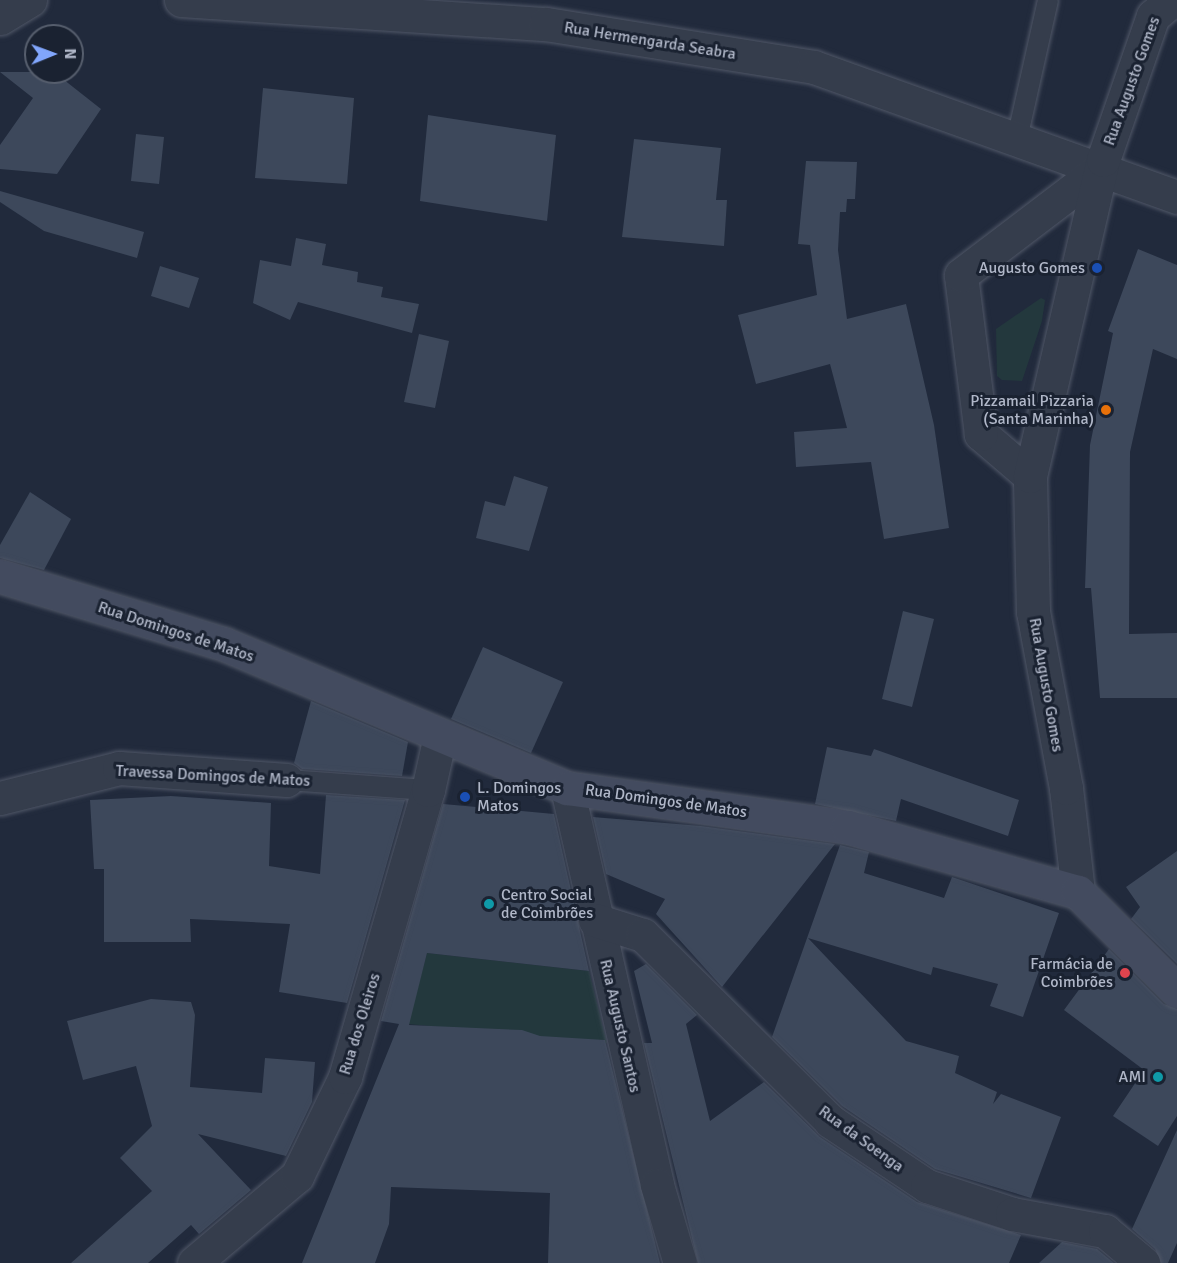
<!DOCTYPE html>
<meta charset="utf-8">
<style>
body{margin:0}
#map{position:relative;width:1177px;height:1263px;overflow:hidden;background:#212a3c;font-family:Signika,sans-serif}
div>[style]{position:absolute}
[style*='--x']{left:calc(var(--x)*1px);top:calc(var(--y)*1px);width:calc(var(--w)*1px);rotate:calc(var(--a)*1deg)}
.green>*{inset:0;background:#23383d}
.building>*{inset:0;background:#3d485b}
.roads{filter:drop-shadow(0 0 2px #505767) drop-shadow(0 0 2px #505767)}
.service>*{height:20px;margin:-10px;padding:0 10px;transform-origin:10px;border-radius:10px;background:#353d4c}
.minor>*{height:33px;margin:-16.5px;padding:0 16.5px;transform-origin:16.5px;border-radius:16.5px;background:#353d4c}
.secondary>*{height:33px;margin:-16.5px;padding:0 16.5px;transform-origin:16.5px;border-radius:16.5px;background:#434b5f}
.dots>*{width:16px;height:16px;translate:-50% -50%;box-sizing:border-box;border:3px solid #1a2231;border-radius:50%}
span{translate:-50% -50%;white-space:nowrap;text-align:center;line-height:1.15;-webkit-text-stroke:6px #1a2231;paint-order:stroke}
.street-label{font-size:16px;color:#b0b7c8}
.poi-label{font-size:16px;color:#b0b7c8}
.right{translate:-100% -50%;text-align:right}
.left{translate:0 -50%;text-align:left}
.north{position:absolute;left:24px;top:24px;width:60px;height:60px;box-sizing:border-box;background:#1a2231;border:2px solid #565e6d;border-radius:50%;rotate:89deg;font-size:16px;font-weight:700;line-height:24px;text-align:center;color:#b0b7c8}
.north::after{content:'';display:block;margin:auto;width:21px;height:27px;background:#81a6fc;clip-path:polygon(50% 0,100% 100%,50% 72%,0 100%)}
</style>
<div id="map">
<div class="green">
<div style="clip-path:polygon(1041px 298px,1045px 300px,1042px 321px,1022px 381px,1002px 380px,997px 376px,996px 329px)"></div>
<div style="clip-path:polygon(427px 953px,589px 971px,607px 1043px,408px 1024px)"></div>
</div>
<div class="building">
<div style="clip-path:polygon(0 72px,54px 72px,101px 109px,57px 174px,0 169px,0 145px,33px 98px)"></div>
<div style="clip-path:polygon(263px 88px,354px 98px,347px 184px,255px 178px)"></div>
<div style="clip-path:polygon(428px 115px,556px 135px,547px 221px,420px 201px)"></div>
<div style="clip-path:polygon(136px 134px,164px 137px,159px 184px,131px 181px)"></div>
<div style="clip-path:polygon(634px 139px,721px 148px,716px 200px,727px 200px,724px 246px,622px 237px)"></div>
<div style="clip-path:polygon(806px 161px,857px 162px,855px 199px,847px 199px,846px 212px,840px 212px,838px 250px,847px 319px,906px 304px,934px 425px,949px 528px,884px 539px,871px 462px,796px 467px,794px 432px,847px 428px,830px 364px,756px 384px,738px 315px,817px 295px,810px 245px,798px 244px)"></div>
<div style="clip-path:polygon(0 191px,144px 232px,137px 258px,44px 231px,0 202px)"></div>
<div style="clip-path:polygon(296px 238px,326px 244px,322px 265px,358px 272px,357px 282px,383px 287px,381px 297px,419px 304px,412px 333px,298px 302px,290px 320px,253px 303px,260px 260px,291px 266px)"></div>
<div style="clip-path:polygon(1138px 249px,1177px 265px,1177px 359px,1153px 349px,1130px 452px,1129px 634px,1177px 633px,1177px 698px,1100px 698px,1091px 588px,1085px 588px,1090px 445px,1113px 333px,1108px 331px)"></div>
<div style="clip-path:polygon(160px 266px,199px 278px,189px 308px,151px 296px)"></div>
<div style="clip-path:polygon(419px 334px,449px 341px,435px 408px,404px 402px)"></div>
<div style="clip-path:polygon(514px 476px,548px 487px,529px 551px,476px 538px,485px 501px,505px 506px)"></div>
<div style="clip-path:polygon(30px 492px,71px 519px,44px 570px,0 558px,0 545px)"></div>
<div style="clip-path:polygon(903px 611px,934px 619px,912px 707px,882px 699px)"></div>
<div style="clip-path:polygon(483px 647px,563px 682px,531px 753px,451px 719px)"></div>
<div style="clip-path:polygon(311px 701px,408px 742px,402px 776px,302px 769px,294px 763px)"></div>
<div style="clip-path:polygon(827px 747px,871px 756px,874px 749px,1019px 800px,1008px 836px,901px 799px,896px 821px,815px 804px)"></div>
<div style="clip-path:polygon(326px 795px,405px 800px,347px 1003px,279px 992px,290px 924px,190px 919px,191px 942px,104px 942px,104px 869px,94px 869px,90px 800px,171px 796px,271px 803px,269px 866px,320px 874px)"></div>
<div style="clip-path:polygon(443px 804px,554px 814px,589px 971px,427px 953px,409px 1025px,522px 1030px,540px 1036px,605px 1040px,660px 1263px,548px 1263px,550px 1193px,391px 1187px,389px 1224px,375px 1263px,302px 1263px,399px 1024px,381px 1021px)"></div>
<div style="clip-path:polygon(593px 817px,701px 826px,835px 844px,722px 987px,656px 914px,665px 899px,606px 874px)"></div>
<div style="clip-path:polygon(840px 845px,869px 852px,864px 873px,944px 898px,952px 877px,1059px 913px,1023px 1017px,990px 1006px,998px 984px,933px 967px,931px 975px,808px 938px,906px 1041px,959px 1056px,955px 1073px,997px 1092px,993px 1104px,1001px 1094px,1061px 1117px,1031px 1198px,935px 1169px,842px 1106px,772px 1037px)"></div>
<div style="clip-path:polygon(1177px 851px,1177px 964px,1131px 919px,1140px 907px,1126px 887px)"></div>
<div style="clip-path:polygon(1109px 949px,1164px 1004px,1177px 1009px,1177px 1116px,1158px 1146px,1113px 1116px,1144px 1070px,1064px 1010px)"></div>
<div style="clip-path:polygon(646px 964px,697px 1015px,686px 1024px,710px 1121px,764px 1082px,820px 1137px,917px 1202px,1021px 1235px,1009px 1263px,698px 1263px,644px 1043px,652px 1043px,634px 971px)"></div>
<div style="clip-path:polygon(151px 999px,191px 1002px,195px 1015px,190px 1087px,262px 1093px,265px 1058px,315px 1062px,312px 1102px,286px 1156px,198px 1134px,251px 1190px,199px 1234px,191px 1225px,148px 1263px,71px 1263px,152px 1191px,120px 1158px,152px 1126px,136px 1066px,83px 1080px,67px 1021px)"></div>
<div style="clip-path:polygon(1177px 1130px,1177px 1243px,1168px 1263px,1161px 1263px,1155px 1249px,1132px 1229px)"></div>
<div style="clip-path:polygon(1062px 1242px,1097px 1249px,1114px 1263px,1039px 1263px)"></div>
</div>
<div class="roads">
<div class="service">
<div style="--x:1017;--y:139;--w:142;--a:-77.4"></div>
<div style="--x:287;--y:780;--w:141;--a:4.1"></div>
</div>
<div class="minor">
<div style="--x:181;--y:0;--w:366;--a:3.8"></div>
<div style="--x:546;--y:24;--w:271;--a:9.1"></div>
<div style="--x:814;--y:67;--w:386;--a:19.7"></div>
<div style="--x:0;--y:18;--w:35;--a:-31"></div>
<div style="--x:1030;--y:476;--w:65;--a:-139.4"></div>
<div style="--x:981;--y:434;--w:160;--a:-97.2"></div>
<div style="--x:961;--y:275;--w:175;--a:-37.3"></div>
<div style="--x:567;--y:788;--w:407;--a:77.2"></div>
<div style="--x:657;--y:1185;--w:81;--a:73.6"></div>
<div style="--x:0;--y:798;--w:123;--a:-14.1"></div>
<div style="--x:119;--y:768;--w:168;--a:4.1"></div>
<div style="--x:1078;--y:892;--w:105;--a:-96.6"></div>
<div style="--x:1066;--y:788;--w:179;--a:-100.6"></div>
<div style="--x:1033;--y:612;--w:136;--a:-91.3"></div>
<div style="--x:1030;--y:476;--w:324;--a:-77"></div>
<div style="--x:1103;--y:160;--w:152;--a:-70.9"></div>
<div style="--x:1153;--y:16;--w:25;--a:-40"></div>
<div style="--x:595;--y:920;--w:50;--a:17.4"></div>
<div style="--x:643;--y:935;--w:264;--a:44.8"></div>
<div style="--x:830;--y:1121;--w:117;--a:33.8"></div>
<div style="--x:927;--y:1186;--w:89;--a:18.2"></div>
<div style="--x:1012;--y:1214;--w:95;--a:10.4"></div>
<div style="--x:1105;--y:1231;--w:50;--a:40.1"></div>
<div style="--x:194;--y:1263;--w:135;--a:-40.2"></div>
<div style="--x:297;--y:1176;--w:110;--a:-64.1"></div>
<div style="--x:345;--y:1077;--w:299;--a:-73.9"></div>
<div style="--x:428;--y:790;--w:55;--a:-77.5"></div>
</div>
<div class="secondary">
<div style="--x:0;--y:576;--w:234;--a:16.9"></div>
<div style="--x:224;--y:644;--w:372;--a:22.8"></div>
<div style="--x:567;--y:788;--w:284;--a:7.9"></div>
<div style="--x:848;--y:827;--w:239;--a:15.8"></div>
<div style="--x:1078;--y:892;--w:140;--a:45"></div>
</div>
</div>
<div class="dots">
<div style="left:1097px;top:268px;background:#1a4fb4"></div>
<div style="left:1106px;top:410px;background:#e8710a"></div>
<div style="left:465px;top:797px;background:#1a4fb4"></div>
<div style="left:489px;top:904px;background:#0f9aa8"></div>
<div style="left:1125px;top:973px;background:#e0444e"></div>
<div style="left:1158px;top:1077px;background:#0f9aa8"></div>
</div>
<div class="street-label">
<span style="left:650px;top:41px;rotate:9deg">Rua Hermengarda Seabra</span>
<span style="left:1132px;top:81px;rotate:-70deg">Rua Augusto Gomes</span>
<span style="left:176px;top:632px;rotate:18deg">Rua Domingos de Matos</span>
<span style="left:1046px;top:685px;rotate:80deg">Rua Augusto Gomes</span>
<span style="left:213px;top:776px;rotate:3deg">Travessa Domingos de Matos</span>
<span style="left:666px;top:801px;rotate:8deg">Rua Domingos de Matos</span>
<span style="left:360px;top:1024px;rotate:-73deg">Rua dos Oleiros</span>
<span style="left:620px;top:1026px;rotate:77deg">Rua Augusto Santos</span>
<span style="left:861px;top:1139px;rotate:36deg">Rua da Soenga</span>
</div>
<div class="poi-label">
<span class="right" style="left:1085px;top:268px">Augusto Gomes</span>
<span class="right" style="left:1094px;top:410px">Pizzamail Pizzaria<br>(Santa Marinha)</span>
<span class="left" style="left:477px;top:797px">L. Domingos<br>Matos</span>
<span class="left" style="left:501px;top:904px">Centro Social<br>de Coimbrões</span>
<span class="right" style="left:1113px;top:973px">Farmácia de<br>Coimbrões</span>
<span class="right" style="left:1146px;top:1077px">AMI</span>
</div>
<div class="north">N</div>
</div>
